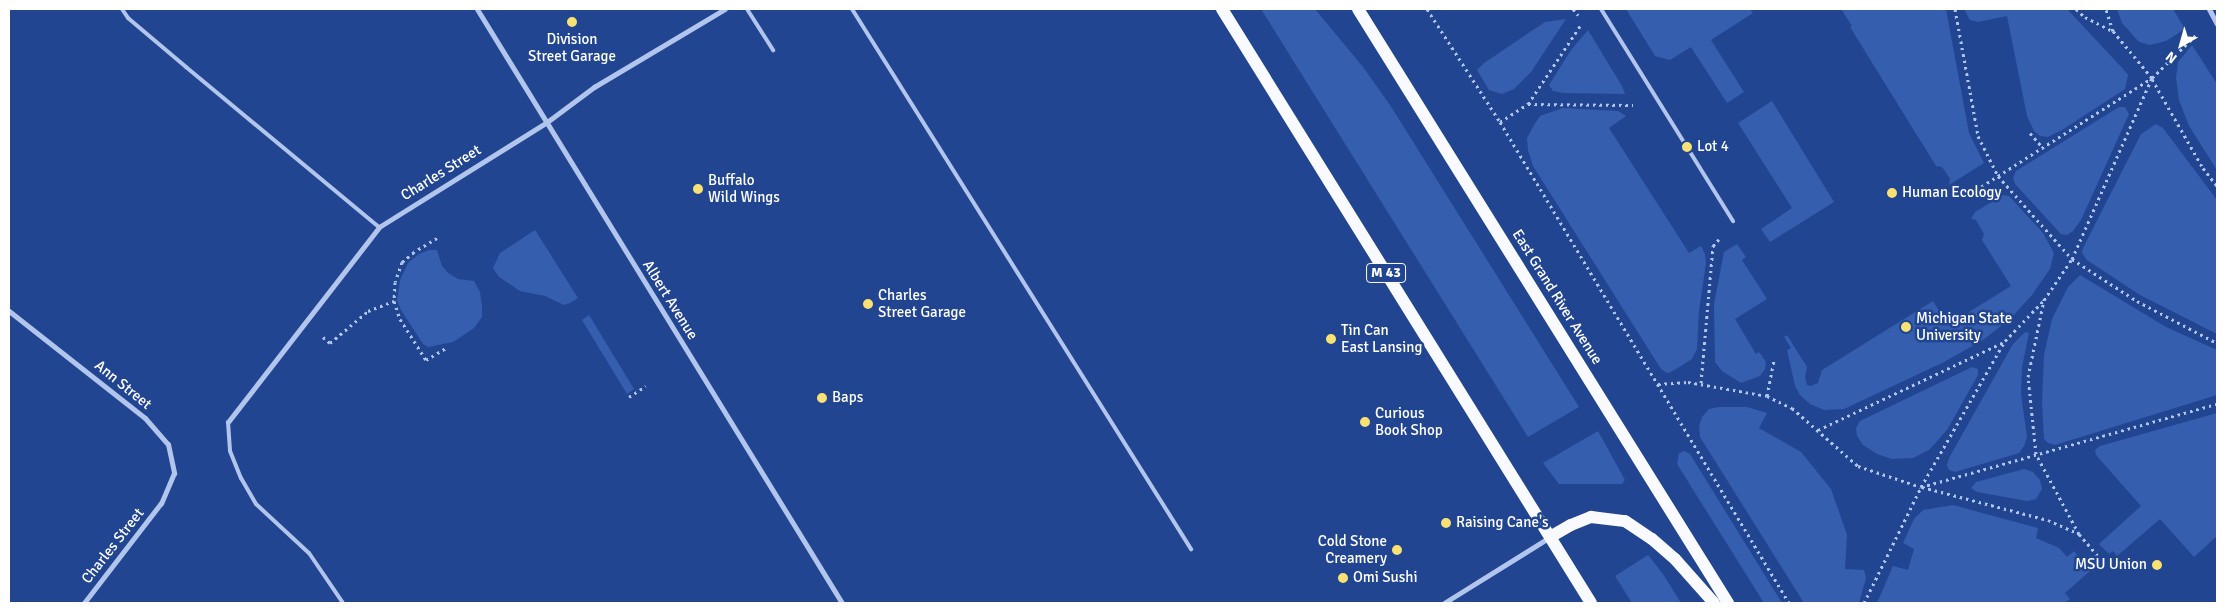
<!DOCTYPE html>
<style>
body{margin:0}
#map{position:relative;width:2226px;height:612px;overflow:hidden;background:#214591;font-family:Signika,sans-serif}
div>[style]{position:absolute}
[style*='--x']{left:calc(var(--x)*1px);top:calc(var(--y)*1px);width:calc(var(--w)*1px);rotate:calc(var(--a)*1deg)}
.green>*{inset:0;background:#355eae}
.path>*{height:3px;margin-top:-1.5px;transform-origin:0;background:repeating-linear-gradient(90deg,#b2c6ed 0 2.5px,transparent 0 6.5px)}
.lane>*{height:4px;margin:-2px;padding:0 2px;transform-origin:2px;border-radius:2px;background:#b2c6ed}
.street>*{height:5px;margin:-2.5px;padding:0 2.5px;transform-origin:2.5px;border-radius:2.5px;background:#b2c6ed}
.primary>*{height:12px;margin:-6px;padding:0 6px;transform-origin:6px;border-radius:6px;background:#f8faff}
.dots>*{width:14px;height:14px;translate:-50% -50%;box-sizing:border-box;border:2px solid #214591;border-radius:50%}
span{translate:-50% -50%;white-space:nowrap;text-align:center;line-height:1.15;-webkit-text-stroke:5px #214591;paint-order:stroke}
.shield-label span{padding:1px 4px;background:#214591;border:1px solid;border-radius:4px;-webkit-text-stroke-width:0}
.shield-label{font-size:14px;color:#fff;font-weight:700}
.poi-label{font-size:15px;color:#fff}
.left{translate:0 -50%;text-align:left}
.right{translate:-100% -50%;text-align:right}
.street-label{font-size:15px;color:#fff}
.frame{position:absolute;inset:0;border:10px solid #fff;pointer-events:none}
.north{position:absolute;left:2156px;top:20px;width:50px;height:50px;-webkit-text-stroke:4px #214591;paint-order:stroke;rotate:218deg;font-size:14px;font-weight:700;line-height:20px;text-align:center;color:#fff}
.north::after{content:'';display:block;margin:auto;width:18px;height:22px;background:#fff;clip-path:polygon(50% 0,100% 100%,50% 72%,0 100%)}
</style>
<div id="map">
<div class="green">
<div style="clip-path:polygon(1261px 9px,1315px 9px,1363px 67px,1390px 105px,1579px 407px,1528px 437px)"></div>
<div style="clip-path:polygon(1626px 9px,1750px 9px,1753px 13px,1711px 40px,1744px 92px,1727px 103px,1691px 47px,1670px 60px,1655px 56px)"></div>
<div style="clip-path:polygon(1841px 9px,1946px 9px,1969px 133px,1984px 163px,1949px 185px,1950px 179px,1942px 167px,1936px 166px,1850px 27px,1852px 26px)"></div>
<div style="clip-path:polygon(1964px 9px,2067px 9px,2124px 70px,2128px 75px,2125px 89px,2062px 130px,2048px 137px,2040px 136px,2034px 131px,2027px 116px,2007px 16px,1978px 22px,1970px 20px)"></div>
<div style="clip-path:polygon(2117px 9px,2173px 9px,2185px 29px,2166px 41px,2150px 45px,2139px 42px,2122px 23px)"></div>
<div style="clip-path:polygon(1566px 19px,1531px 72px,1514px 89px,1502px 94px,1489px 90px,1477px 70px,1484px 63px,1545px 22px)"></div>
<div style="clip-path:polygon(1588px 30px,1622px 86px,1625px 94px,1563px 93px,1553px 91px,1549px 85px,1571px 50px)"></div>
<div style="clip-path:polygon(2192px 45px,2217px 84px,2217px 170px,2189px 126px,2179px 100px,2176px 78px,2178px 62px)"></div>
<div style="clip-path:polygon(1772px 101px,1834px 202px,1770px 242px,1761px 229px,1792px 208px,1738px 123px)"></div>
<div style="clip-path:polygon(2119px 107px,2125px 107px,2129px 114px,2081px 220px,2073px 231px,2067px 235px,2061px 234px,2015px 184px,2013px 178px,2016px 171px)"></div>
<div style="clip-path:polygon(1563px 108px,1618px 111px,1626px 116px,1609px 128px,1689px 253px,1701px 246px,1705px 254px,1706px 263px,1699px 311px,1697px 349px,1692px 359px,1671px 372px,1667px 373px,1661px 369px,1533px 166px,1528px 150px,1527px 138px,1534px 125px,1540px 116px)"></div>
<div style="clip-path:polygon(2156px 124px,2163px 128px,2217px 200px,2217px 334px,2140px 295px,2087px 260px,2082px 253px,2083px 248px,2141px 134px)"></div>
<div style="clip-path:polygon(2003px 195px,2009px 196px,2043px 233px,2054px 253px,2050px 269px,2032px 295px,2011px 318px,1983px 340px,1944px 362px,1844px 409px,1824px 410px,1810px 404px,1800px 395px,1795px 386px,1787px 350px,1791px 348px,1784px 337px,1787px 335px,1807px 367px,1805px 377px,1807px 385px,1811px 386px,1818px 383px,1822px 370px,1933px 301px,1948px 325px,2011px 286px,1982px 240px,1984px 234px,1976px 220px,1971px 219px,1975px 212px)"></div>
<div style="clip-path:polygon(535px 230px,578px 298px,570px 303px,564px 305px,545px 296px,520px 291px,499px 277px,493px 268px,500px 253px)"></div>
<div style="clip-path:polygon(1737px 244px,1746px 257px,1742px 260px,1767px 299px,1735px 319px,1756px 354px,1759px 352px,1766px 362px,1765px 369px,1760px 376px,1741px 383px,1722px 371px,1715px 362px,1714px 304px,1724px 252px)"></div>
<div style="clip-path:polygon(429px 250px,437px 250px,442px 266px,448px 273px,458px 279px,474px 281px,480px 292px,482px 306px,482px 317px,474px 328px,453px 342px,428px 347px,423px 344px,401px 310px,397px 300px,400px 280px,408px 263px,419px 254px)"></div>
<div style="clip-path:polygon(2080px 275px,2166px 327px,2217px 350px,2217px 395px,2055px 445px,2048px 443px,2044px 439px,2042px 402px,2044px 355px,2052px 319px,2068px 287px)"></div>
<div style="clip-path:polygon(589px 315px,634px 389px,627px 394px,582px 320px)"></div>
<div style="clip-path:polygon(2025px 332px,2029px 333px,2022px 367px,2021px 394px,2027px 437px,2024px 446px,2019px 453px,1955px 472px,1949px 470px,1947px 465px,1949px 458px,2013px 344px)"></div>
<div style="clip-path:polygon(1972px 367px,1978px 369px,1978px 375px,1947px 430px,1929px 450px,1913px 458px,1892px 459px,1877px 454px,1863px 445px,1857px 436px,1856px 428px,1860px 421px)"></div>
<div style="clip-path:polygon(1719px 407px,1747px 407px,1767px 413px,1759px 428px,1801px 452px,1831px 489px,1847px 535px,1845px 569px,1864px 570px,1866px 578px,1859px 603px,1804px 603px,1700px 437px,1699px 426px,1702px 417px,1709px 409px)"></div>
<div style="clip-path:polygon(2217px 413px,2217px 536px,2194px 557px,2160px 519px,2117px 556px,2113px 551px,2109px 554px,2099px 544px,2141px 506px,2096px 455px,2095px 450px,2100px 446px)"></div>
<div style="clip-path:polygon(1598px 431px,1625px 480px,1622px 484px,1559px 484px,1543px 463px)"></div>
<div style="clip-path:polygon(1684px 451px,1690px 454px,1782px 603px,1764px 603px,1677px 464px,1679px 453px)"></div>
<div style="clip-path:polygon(2024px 469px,2033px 472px,2040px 480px,2042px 489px,2036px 499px,2027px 501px,1977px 492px,1971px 488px,1976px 482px)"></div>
<div style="clip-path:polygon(1953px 505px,2038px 528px,2036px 538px,2059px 548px,2067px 557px,2074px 551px,2090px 571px,2065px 593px,2070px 599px,2065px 603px,1877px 603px,1893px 566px,1908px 570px,1914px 549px,1903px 543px,1914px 519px,1923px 510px)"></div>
<div style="clip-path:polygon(1648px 555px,1663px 574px,1681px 603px,1632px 603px,1615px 576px)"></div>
</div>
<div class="path">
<div style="--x:1427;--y:9;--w:135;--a:57.1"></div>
<div style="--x:1500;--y:122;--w:561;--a:59"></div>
<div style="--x:1573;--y:9;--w:8;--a:50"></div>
<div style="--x:1955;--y:9;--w:129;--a:79.7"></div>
<div style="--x:1978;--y:136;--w:45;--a:63.4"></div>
<div style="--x:1998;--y:176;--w:111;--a:48.3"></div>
<div style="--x:2072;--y:259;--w:77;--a:32.9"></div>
<div style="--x:2137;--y:301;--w:90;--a:27.7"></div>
<div style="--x:2076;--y:9;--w:12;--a:42"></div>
<div style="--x:2085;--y:17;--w:31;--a:27"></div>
<div style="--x:2152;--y:79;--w:103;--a:60.2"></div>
<div style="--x:2203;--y:168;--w:23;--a:52"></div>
<div style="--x:1528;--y:104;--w:105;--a:0.5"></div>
<div style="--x:1500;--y:122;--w:33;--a:-33"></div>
<div style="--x:1528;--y:104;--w:97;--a:-56.3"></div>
<div style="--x:2030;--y:133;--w:20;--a:49"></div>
<div style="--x:1965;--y:197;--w:222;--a:-32.5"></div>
<div style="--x:2152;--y:78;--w:63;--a:-44.4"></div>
<div style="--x:437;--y:238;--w:27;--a:149"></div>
<div style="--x:414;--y:252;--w:16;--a:140"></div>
<div style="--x:402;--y:262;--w:21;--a:109"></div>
<div style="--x:395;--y:282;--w:19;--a:93"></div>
<div style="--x:394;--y:301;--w:19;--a:72"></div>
<div style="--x:400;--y:319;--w:49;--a:57.6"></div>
<div style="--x:426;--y:360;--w:23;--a:-31"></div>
<div style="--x:323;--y:337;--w:9;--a:41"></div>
<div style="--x:330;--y:343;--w:50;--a:-40.1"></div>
<div style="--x:368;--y:311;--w:28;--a:-21"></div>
<div style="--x:1701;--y:383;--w:138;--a:-85"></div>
<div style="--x:1713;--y:246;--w:9;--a:-49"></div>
<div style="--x:1658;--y:384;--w:30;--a:-4"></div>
<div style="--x:1688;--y:382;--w:80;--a:10"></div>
<div style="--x:1767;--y:396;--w:28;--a:26"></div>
<div style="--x:1792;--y:408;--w:88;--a:41.3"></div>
<div style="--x:1858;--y:466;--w:66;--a:18.4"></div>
<div style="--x:1921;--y:487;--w:307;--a:-15.7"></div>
<div style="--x:1767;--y:396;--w:37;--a:-79"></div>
<div style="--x:629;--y:397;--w:20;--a:-33"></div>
<div style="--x:1818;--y:430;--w:206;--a:-25.3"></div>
<div style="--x:1922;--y:487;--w:130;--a:14.7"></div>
<div style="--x:2048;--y:520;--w:34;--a:24"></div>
<div style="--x:2079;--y:534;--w:91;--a:-118.3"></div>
<div style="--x:2036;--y:454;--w:77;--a:-95.9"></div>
<div style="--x:2028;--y:377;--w:79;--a:-78.3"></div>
<div style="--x:2079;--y:534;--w:35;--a:49"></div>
<div style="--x:1864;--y:603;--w:129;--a:-63.8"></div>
<div style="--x:1921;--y:487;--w:168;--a:-60.1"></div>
<div style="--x:2005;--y:341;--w:57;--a:-46.4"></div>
<div style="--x:2044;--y:300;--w:50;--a:-55.7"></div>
<div style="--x:2072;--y:259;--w:198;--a:-66.2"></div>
<div style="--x:2152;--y:78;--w:61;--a:-129.7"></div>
<div style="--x:2113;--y:31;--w:23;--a:-108"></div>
</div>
<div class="lane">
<div style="--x:122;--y:9;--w:11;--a:56"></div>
<div style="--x:128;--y:18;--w:76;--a:40.2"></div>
<div style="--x:186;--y:67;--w:251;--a:39.7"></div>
<div style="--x:747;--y:9;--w:49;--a:57.6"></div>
<div style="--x:852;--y:9;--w:638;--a:57.88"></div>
<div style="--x:1601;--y:9;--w:250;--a:58.1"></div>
<div style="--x:228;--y:422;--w:29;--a:86"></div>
<div style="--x:230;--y:451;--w:29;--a:68"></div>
<div style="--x:241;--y:478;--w:30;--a:60"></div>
<div style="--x:256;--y:504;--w:72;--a:42.8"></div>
<div style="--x:309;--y:553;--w:60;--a:55.8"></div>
</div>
<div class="street">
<div style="--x:477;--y:9;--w:697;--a:58.43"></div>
<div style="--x:2209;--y:9;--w:17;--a:62"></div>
<div style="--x:9;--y:311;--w:173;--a:38.2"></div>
<div style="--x:145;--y:418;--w:35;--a:49"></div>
<div style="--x:168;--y:444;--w:30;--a:78"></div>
<div style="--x:174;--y:473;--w:33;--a:113"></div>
<div style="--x:161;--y:503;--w:126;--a:127.6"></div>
<div style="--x:228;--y:422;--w:247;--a:-52.2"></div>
<div style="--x:379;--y:227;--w:198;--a:-32"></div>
<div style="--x:547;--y:122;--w:59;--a:-36.7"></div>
<div style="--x:594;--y:87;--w:152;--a:-30.8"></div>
<div style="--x:1444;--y:603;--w:125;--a:-31.9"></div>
</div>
<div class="primary">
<div style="--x:1222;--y:9;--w:699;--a:58.15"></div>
<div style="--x:1358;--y:9;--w:700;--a:58.08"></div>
<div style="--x:1550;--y:537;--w:24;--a:-30"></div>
<div style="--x:1571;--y:525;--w:22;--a:-22"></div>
<div style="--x:1591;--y:517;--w:34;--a:7"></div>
<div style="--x:1625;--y:521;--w:32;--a:34"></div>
<div style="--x:1652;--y:539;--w:30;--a:41"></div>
<div style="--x:1675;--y:559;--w:59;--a:48.4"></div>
</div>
<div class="dots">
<div style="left:572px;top:22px;background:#f9e273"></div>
<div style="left:1687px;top:147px;background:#f9e273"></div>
<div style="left:698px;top:189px;background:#f9e273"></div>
<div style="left:1892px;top:193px;background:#f9e273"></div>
<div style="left:868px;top:304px;background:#f9e273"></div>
<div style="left:1906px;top:327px;background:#f9e273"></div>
<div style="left:1331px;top:339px;background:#f9e273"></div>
<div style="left:822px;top:398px;background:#f9e273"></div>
<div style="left:1365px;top:422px;background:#f9e273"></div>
<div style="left:1446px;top:523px;background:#f9e273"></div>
<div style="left:1397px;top:550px;background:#f9e273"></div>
<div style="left:2157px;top:565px;background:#f9e273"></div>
<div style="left:1343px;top:578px;background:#f9e273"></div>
</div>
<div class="shield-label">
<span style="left:1386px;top:273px">M 43</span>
</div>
<div class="poi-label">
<span style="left:572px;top:48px">Division<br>Street Garage</span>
<span class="left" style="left:1697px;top:147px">Lot 4</span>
<span class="left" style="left:708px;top:189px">Buffalo<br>Wild Wings</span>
<span class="left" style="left:1902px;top:193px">Human Ecology</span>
<span class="left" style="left:878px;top:304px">Charles<br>Street Garage</span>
<span class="left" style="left:1916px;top:327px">Michigan State<br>University</span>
<span class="left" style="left:1341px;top:339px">Tin Can<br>East Lansing</span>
<span class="left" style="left:832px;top:398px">Baps</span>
<span class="left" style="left:1375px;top:422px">Curious<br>Book Shop</span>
<span class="left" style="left:1456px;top:523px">Raising Cane's</span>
<span class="right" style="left:1387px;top:550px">Cold Stone<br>Creamery</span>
<span class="right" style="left:2147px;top:565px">MSU Union</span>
<span class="left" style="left:1353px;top:578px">Omi Sushi</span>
</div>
<div class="street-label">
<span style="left:441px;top:173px;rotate:-32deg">Charles Street</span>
<span style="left:1557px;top:297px;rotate:58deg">East Grand River Avenue</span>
<span style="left:670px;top:300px;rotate:58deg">Albert Avenue</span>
<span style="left:123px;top:385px;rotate:39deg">Ann Street</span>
<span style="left:113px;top:546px;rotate:-52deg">Charles Street</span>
</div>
<div class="frame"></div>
<div class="north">N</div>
</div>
